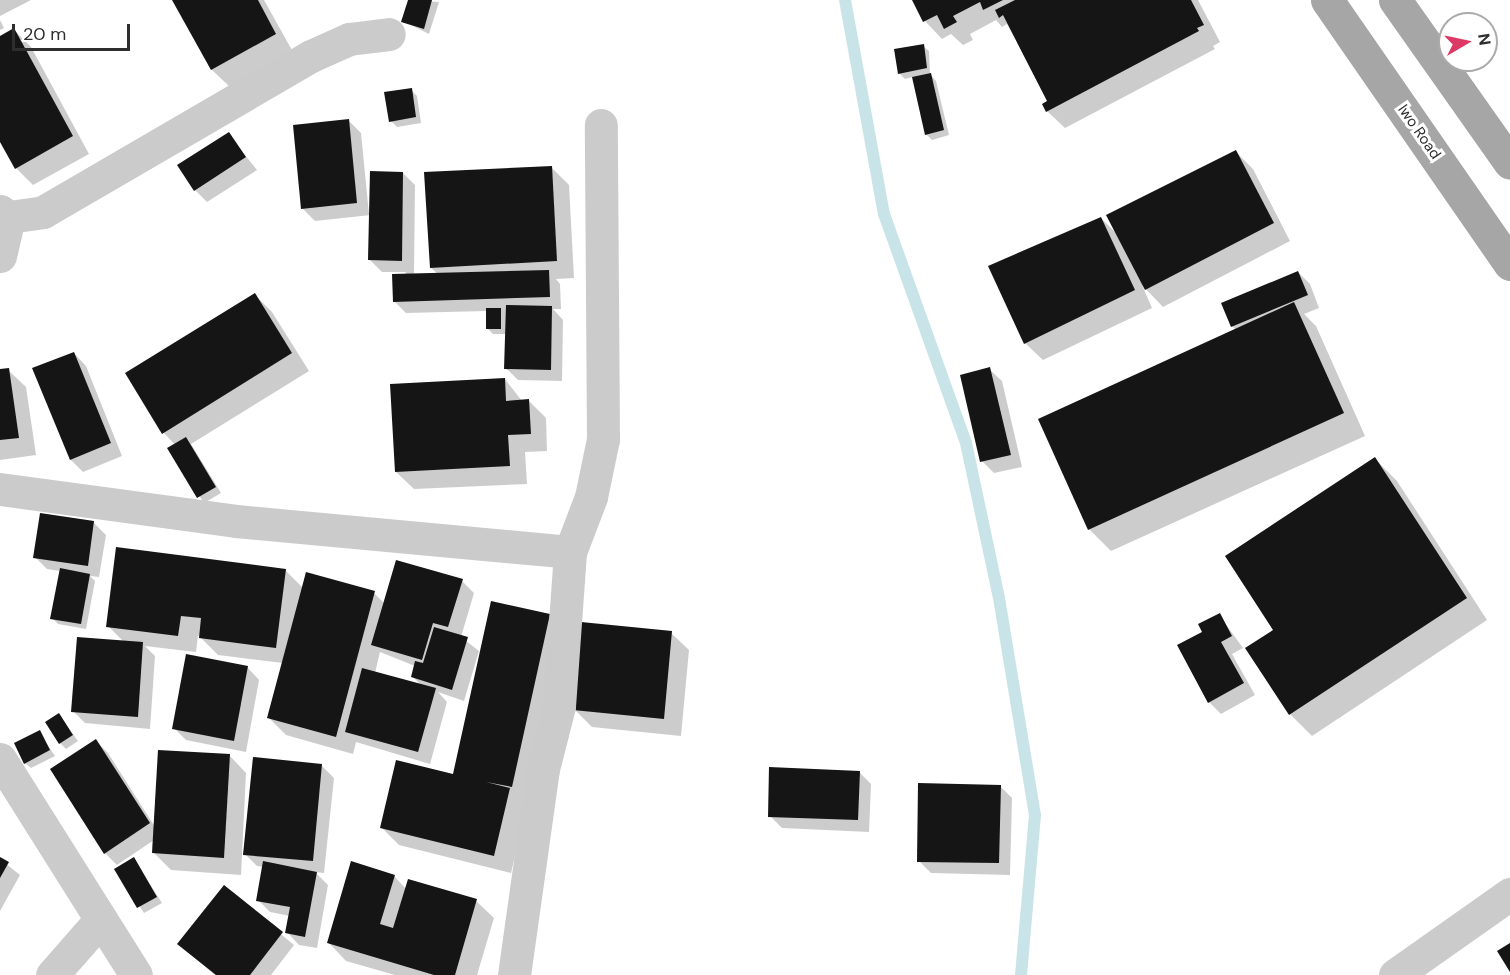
<!DOCTYPE html>
<style>
body{margin:0}
#map{position:relative;width:1510px;height:975px;overflow:hidden;background:#fff;font-family:"DM Sans",sans-serif}
div>[style]{position:absolute}
[style*='--x']{left:calc(var(--x)*1px);top:calc(var(--y)*1px);width:calc(var(--w)*1px);rotate:calc(var(--a)*1deg)}
.shadow>*{inset:0;background:#0003}
.stream>*{height:12px;margin:-6px;padding:0 6px;transform-origin:6px;border-radius:6px;background:#c9e4e9}
.building>*{inset:0;background:#151515}
.minor>*{height:33px;margin:-16.5px;padding:0 16.5px;transform-origin:16.5px;border-radius:16.5px;background:#cbcbcb}
.major>*{height:33px;margin:-16.5px;padding:0 16.5px;transform-origin:16.5px;border-radius:16.5px;background:#a6a6a6}
span{translate:-50% -50%;white-space:nowrap;text-align:center;line-height:1.15;-webkit-text-stroke:6px #fff;paint-order:stroke}
.street-label{font-size:15px;color:#2e2e2e}
.north{position:absolute;left:1438px;top:12px;width:60px;height:60px;box-sizing:border-box;background:#fff;border:2px solid #ababab;border-radius:50%;rotate:81deg;font-size:16px;font-weight:700;line-height:24px;text-align:center;color:#2e2e2e}
.north::after{content:'';display:block;margin:auto;width:21px;height:27px;background:#dc3967;clip-path:polygon(50% 0,100% 100%,50% 72%,0 100%)}
.scale{position:absolute;left:12px;top:24px;width:118px;height:27px;box-sizing:border-box;border:3px solid #2e2e2e;border-top:0;padding-left:8px;font-size:18px;line-height:21px;white-space:nowrap;color:#2e2e2e;-webkit-text-stroke:4px #fff;paint-order:stroke}
</style>
<div id="map">
<div class="shadow">
<div style="clip-path:polygon(0 0,31px 0,0 16px)"></div>
<div style="clip-path:polygon(174px 0,264px 0,293px 52px,230px 87px,212px 70px)"></div>
<div style="clip-path:polygon(410px 0,439px 2px,429px 34px,403px 21px)"></div>
<div style="clip-path:polygon(913px 0,1198px 0,1220px 42px,1213px 46px,1215px 49px,1065px 128px,1047px 111px,1049px 102px,1007px 24px,1002px 27px,996px 20px,970px 34px,973px 40px,963px 45px,951px 34px,942px 39px,925px 21px)"></div>
<div style="clip-path:polygon(0 20px,4px 28px,0 30px)"></div>
<div style="clip-path:polygon(14px 30px,31px 47px,89px 154px,33px 185px,16px 168px,0 139px,0 37px)"></div>
<div style="clip-path:polygon(923px 46px,929px 51px,930px 74px,936px 81px,949px 135px,932px 140px,926px 134px,913px 77px,905px 79px,899px 73px)"></div>
<div style="clip-path:polygon(411px 90px,417px 96px,421px 123px,397px 127px,391px 121px)"></div>
<div style="clip-path:polygon(349px 121px,361px 133px,369px 214px,403px 173px,415px 185px,414px 275px,438px 274px,431px 268px,552px 168px,569px 185px,574px 278px,556px 279px,560px 284px,561px 309px,553px 309px,563px 320px,562px 381px,518px 380px,506px 368px,507px 334px,493px 334px,487px 328px,487px 311px,406px 313px,394px 301px,406px 272px,382px 272px,370px 260px,371px 215px,315px 221px,302px 208px)"></div>
<div style="clip-path:polygon(228px 134px,257px 170px,207px 202px,195px 190px)"></div>
<div style="clip-path:polygon(1236px 152px,1253px 169px,1290px 241px,1163px 307px,1142px 285px,1152px 308px,1043px 360px,1025px 343px,1101px 218px,1118px 235px)"></div>
<div style="clip-path:polygon(1298px 272px,1310px 284px,1319px 308px,1304px 314px,1316px 326px,1365px 436px,1111px 551px,1089px 529px,1236px 330px,1232px 326px)"></div>
<div style="clip-path:polygon(255px 295px,272px 312px,309px 371px,191px 444px,221px 493px,204px 503px,169px 449px,175px 445px,164px 433px)"></div>
<div style="clip-path:polygon(74px 353px,86px 366px,122px 456px,83px 472px,71px 460px)"></div>
<div style="clip-path:polygon(989px 369px,1002px 381px,1022px 467px,994px 473px,982px 461px)"></div>
<div style="clip-path:polygon(8px 370px,26px 387px,36px 455px,0 460px,0 371px)"></div>
<div style="clip-path:polygon(505px 379px,522px 401px,528px 400px,546px 418px,547px 451px,525px 452px,527px 484px,414px 489px,396px 472px)"></div>
<div style="clip-path:polygon(1375px 459px,1397px 481px,1487px 620px,1312px 736px,1290px 714px,1275px 631px)"></div>
<div style="clip-path:polygon(94px 523px,106px 535px,99px 577px,90px 576px,95px 581px,86px 629px,58px 624px,52px 618px,60px 571px,47px 569px,35px 557px)"></div>
<div style="clip-path:polygon(evenodd,285px 570px,303px 588px,374px 593px,385px 604px,462px 581px,474px 593px,461px 637px,479px 651px,464px 701px,438px 692px,447px 702px,430px 764px,356px 742px,353px 754px,286px 735px,268px 717px,283px 663px,218px 655px,198px 635px,196px 652px,145px 646px,155px 656px,150px 729px,85px 723px,73px 711px,124px 642px,108px 626px,285px 570px,380px 652px,415px 666px,412px 676px,422px 686px,375px 673px,380px 652px)"></div>
<div style="clip-path:polygon(549px 615px,567px 633px,511px 873px,399px 845px,382px 828px,454px 776px)"></div>
<div style="clip-path:polygon(1219px 615px,1243px 648px,1232px 654px,1255px 695px,1221px 714px,1209px 702px,1204px 632px)"></div>
<div style="clip-path:polygon(671px 633px,689px 650px,681px 736px,592px 727px,575px 710px)"></div>
<div style="clip-path:polygon(247px 667px,259px 680px,246px 752px,186px 740px,174px 728px)"></div>
<div style="clip-path:polygon(58px 714px,78px 741px,66px 749px,60px 743px)"></div>
<div style="clip-path:polygon(39px 732px,55px 756px,31px 768px,25px 763px)"></div>
<div style="clip-path:polygon(96px 741px,108px 753px,155px 827px,229px 755px,246px 773px,241px 875px,171px 870px,154px 853px,154px 840px,117px 865px,105px 853px)"></div>
<div style="clip-path:polygon(322px 766px,334px 778px,324px 873px,315px 872px,328px 885px,317px 948px,299px 945px,287px 932px,290px 916px,270px 912px,258px 900px,264px 867px,257px 866px,245px 854px)"></div>
<div style="clip-path:polygon(859px 772px,871px 784px,869px 832px,782px 828px,770px 816px)"></div>
<div style="clip-path:polygon(1000px 786px,1012px 798px,1010px 875px,931px 873px,919px 861px)"></div>
<div style="clip-path:polygon(0 859px,20px 875px,0 911px)"></div>
<div style="clip-path:polygon(134px 859px,162px 903px,144px 913px,116px 870px)"></div>
<div style="clip-path:polygon(394px 876px,406px 889px,476px 901px,494px 918px,477px 975px,395px 975px,346px 961px,329px 943px)"></div>
<div style="clip-path:polygon(224px 887px,294px 945px,271px 975px,215px 975px,179px 944px)"></div>
</div>
<div class="stream">
<div style="--x:845;--y:0;--w:218;--a:79.7"></div>
<div style="--x:884;--y:214;--w:243;--a:70.3"></div>
<div style="--x:966;--y:443;--w:158;--a:78"></div>
<div style="--x:999;--y:598;--w:220;--a:80.6"></div>
<div style="--x:1035;--y:815;--w:161;--a:95"></div>
</div>
<div class="building">
<div style="clip-path:polygon(172px 0,258px 0,276px 34px,211px 70px)"></div>
<div style="clip-path:polygon(408px 0,432px 0,424px 29px,401px 22px)"></div>
<div style="clip-path:polygon(912px 0,1003px 0,983px 10px,980px 2px,953px 16px,957px 22px,944px 29px,937px 15px,923px 22px)"></div>
<div style="clip-path:polygon(1015px 0,1191px 0,1204px 25px,1197px 28px,1199px 31px,1046px 112px,1042px 104px,1047px 101px,1003px 15px,999px 18px,995px 10px)"></div>
<div style="clip-path:polygon(14px 28px,73px 136px,15px 169px,0 142px,0 36px)"></div>
<div style="clip-path:polygon(924px 44px,927px 68px,898px 74px,894px 49px)"></div>
<div style="clip-path:polygon(931px 73px,944px 130px,925px 135px,912px 77px)"></div>
<div style="clip-path:polygon(412px 88px,416px 117px,389px 122px,384px 92px)"></div>
<div style="clip-path:polygon(349px 119px,357px 203px,301px 209px,293px 125px)"></div>
<div style="clip-path:polygon(229px 132px,246px 157px,194px 191px,177px 165px)"></div>
<div style="clip-path:polygon(1236px 150px,1274px 223px,1145px 290px,1106px 215px)"></div>
<div style="clip-path:polygon(552px 166px,557px 261px,430px 268px,424px 172px)"></div>
<div style="clip-path:polygon(370px 171px,403px 172px,402px 261px,368px 260px)"></div>
<div style="clip-path:polygon(1101px 217px,1135px 290px,1024px 344px,988px 266px)"></div>
<div style="clip-path:polygon(549px 270px,550px 297px,393px 302px,392px 274px)"></div>
<div style="clip-path:polygon(1298px 271px,1308px 295px,1231px 327px,1221px 303px)"></div>
<div style="clip-path:polygon(255px 293px,292px 353px,162px 434px,125px 373px)"></div>
<div style="clip-path:polygon(1294px 302px,1344px 413px,1088px 530px,1038px 419px)"></div>
<div style="clip-path:polygon(506px 305px,552px 306px,551px 370px,504px 369px)"></div>
<div style="clip-path:polygon(486px 308px,501px 308px,501px 329px,486px 329px)"></div>
<div style="clip-path:polygon(74px 352px,111px 443px,70px 460px,32px 368px)"></div>
<div style="clip-path:polygon(990px 367px,1011px 455px,980px 462px,960px 375px)"></div>
<div style="clip-path:polygon(9px 368px,19px 438px,0 440px,0 369px)"></div>
<div style="clip-path:polygon(505px 378px,506px 401px,529px 399px,531px 434px,508px 435px,510px 466px,395px 472px,390px 384px)"></div>
<div style="clip-path:polygon(186px 437px,216px 487px,197px 498px,167px 448px)"></div>
<div style="clip-path:polygon(1375px 457px,1467px 598px,1289px 715px,1245px 648px,1273px 630px,1225px 556px)"></div>
<div style="clip-path:polygon(40px 513px,94px 521px,88px 566px,33px 558px)"></div>
<div style="clip-path:polygon(116px 547px,286px 569px,276px 648px,199px 638px,201px 618px,181px 616px,178px 636px,106px 627px)"></div>
<div style="clip-path:polygon(396px 560px,463px 579px,448px 627px,433px 623px,422px 660px,371px 645px)"></div>
<div style="clip-path:polygon(60px 568px,90px 574px,81px 624px,50px 619px)"></div>
<div style="clip-path:polygon(306px 572px,375px 591px,336px 737px,267px 718px)"></div>
<div style="clip-path:polygon(491px 601px,550px 614px,512px 787px,486px 782px,510px 788px,494px 856px,380px 828px,396px 760px,453px 774px)"></div>
<div style="clip-path:polygon(1220px 613px,1232px 636px,1221px 642px,1244px 683px,1208px 703px,1177px 645px,1202px 632px,1198px 624px)"></div>
<div style="clip-path:polygon(581px 622px,672px 631px,664px 719px,573px 710px)"></div>
<div style="clip-path:polygon(434px 627px,468px 637px,452px 690px,411px 677px,415px 661px,423px 663px)"></div>
<div style="clip-path:polygon(77px 637px,143px 642px,138px 717px,71px 712px)"></div>
<div style="clip-path:polygon(186px 654px,248px 666px,234px 741px,172px 729px)"></div>
<div style="clip-path:polygon(362px 668px,436px 688px,418px 752px,345px 732px)"></div>
<div style="clip-path:polygon(59px 713px,73px 735px,59px 744px,45px 722px)"></div>
<div style="clip-path:polygon(40px 730px,50px 750px,24px 764px,14px 743px)"></div>
<div style="clip-path:polygon(96px 739px,150px 823px,104px 854px,50px 769px)"></div>
<div style="clip-path:polygon(158px 750px,230px 754px,224px 858px,152px 853px)"></div>
<div style="clip-path:polygon(253px 757px,322px 764px,313px 861px,243px 855px)"></div>
<div style="clip-path:polygon(769px 767px,860px 771px,858px 820px,768px 817px)"></div>
<div style="clip-path:polygon(918px 783px,1001px 785px,999px 863px,917px 862px)"></div>
<div style="clip-path:polygon(0 857px,9px 862px,0 878px)"></div>
<div style="clip-path:polygon(134px 857px,157px 897px,137px 908px,114px 869px)"></div>
<div style="clip-path:polygon(263px 861px,317px 872px,305px 937px,285px 933px,290px 907px,256px 901px)"></div>
<div style="clip-path:polygon(351px 861px,395px 875px,380px 924px,393px 928px,408px 879px,477px 899px,455px 975px,434px 975px,327px 943px)"></div>
<div style="clip-path:polygon(224px 885px,283px 932px,250px 975px,216px 975px,177px 944px)"></div>
<div style="clip-path:polygon(1510px 943px,1510px 972px,1497px 951px)"></div>
</div>
<div class="minor">
<div style="--x:0;--y:211;--w:11;--a:34"></div>
<div style="--x:9;--y:217;--w:34;--a:-8"></div>
<div style="--x:43;--y:212;--w:310;--a:-30.2"></div>
<div style="--x:311;--y:56;--w:42;--a:-24.1"></div>
<div style="--x:349;--y:39;--w:40;--a:-7.1"></div>
<div style="--x:0;--y:256;--w:40;--a:-77"></div>
<div style="--x:0;--y:489;--w:238;--a:7.7"></div>
<div style="--x:236;--y:521;--w:335;--a:5.3"></div>
<div style="--x:0;--y:759;--w:255;--a:57.8"></div>
<div style="--x:52;--y:975;--w:74;--a:-48.8"></div>
<div style="--x:514;--y:975;--w:208;--a:-82"></div>
<div style="--x:543;--y:769;--w:65;--a:-75.7"></div>
<div style="--x:559;--y:706;--w:154;--a:-85.9"></div>
<div style="--x:570;--y:552;--w:59;--a:-69.1"></div>
<div style="--x:591;--y:497;--w:59;--a:-78.3"></div>
<div style="--x:603;--y:439;--w:314;--a:-90.4"></div>
<div style="--x:1395;--y:975;--w:141;--a:-35.2"></div>
</div>
<div class="major">
<div style="--x:1327;--y:0;--w:321;--a:55.3"></div>
<div style="--x:1395;--y:0;--w:199;--a:54.8"></div>
</div>
<div class="street-label">
<span style="left:1419px;top:132px;rotate:55deg">Iwo Road</span>
</div>
<div class="north">N</div>
<div class="scale">20 m</div>
</div>
